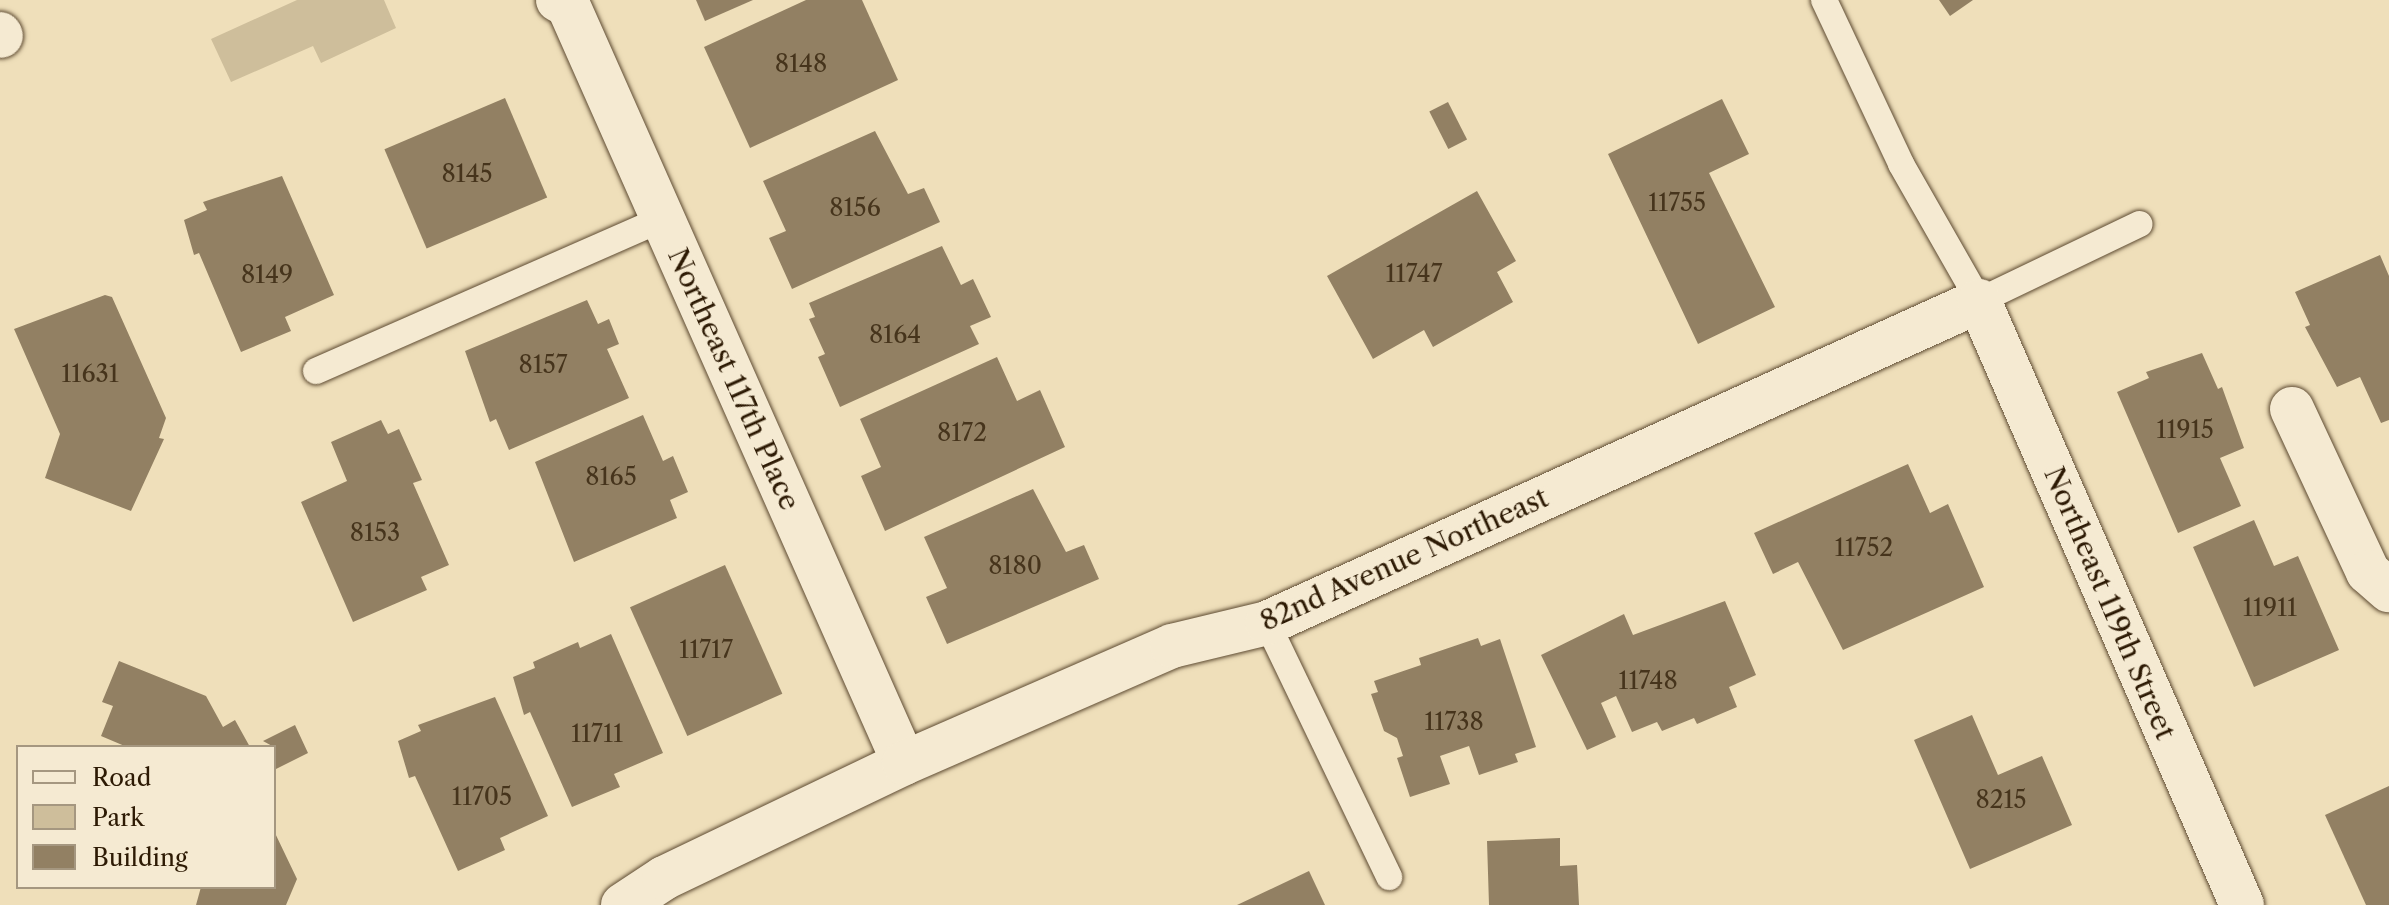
<!DOCTYPE html>
<style>
body{margin:0}
#map{position:relative;width:2389px;height:905px;overflow:hidden;background:#efdfba;font-family:"Libre Caslon Text",serif}
div>[style]{position:absolute}
.green>*{inset:0;background:#cebe9b}
.building>*{inset:0;background:#928063;transform-origin:0 0}
.roads{filter:drop-shadow(0 0 2px #5e4b32) drop-shadow(0 0 2px #5e4b32)}
.lane>*{height:26px;margin:-13px;padding:0 13px;transform-origin:13px;border-radius:13px;background:#f5ead2}
.street>*{height:44px;margin:-22px;padding:0 22px;transform-origin:22px;border-radius:22px;background:#f5ead2}
span{translate:-50% -50%;white-space:nowrap;text-align:center;line-height:1.15;-webkit-text-stroke:7px #f5ead2;paint-order:stroke}
.number-label{font-size:24px;color:#46341c}
.number-label span{-webkit-text-stroke-width:0}
.street-label{font-size:28px;color:#2d1a04}
.legend{position:absolute;left:16px;top:745px;width:260px;height:144px;box-sizing:border-box;background:#f5ead2;border:2px solid #a59780;margin:0;padding:10px 14px;list-style:none;font-size:24px;color:#2d1a04}
.legend li{display:flex;align-items:center;gap:16px;height:40px}
.legend b{width:40px;border:2px solid #a59780}
</style>
<div id="map">
<div class="green">
<i style="clip-path:polygon(297px 0,384px 0,396px 28px,321px 63px,313px 46px,231px 82px,211px 39px)"></i>
</div>
<div class="building">
<i style="clip-path:polygon(696px 0,753px 0,705px 21px)"></i>
<i style="clip-path:polygon(806px 0,862px 0,898px 80px,750px 148px,704px 47px)"></i>
<i style="clip-path:polygon(1939px 0,1973px 0,1950px 16px)"></i>
<i style="left:505px;top:98px;width:108px;height:131px;rotate:67deg"></i>
<i style="clip-path:polygon(1722px 99px,1749px 154px,1709px 173px,1775px 307px,1698px 344px,1608px 154px)"></i>
<i style="left:1448px;top:102px;width:42px;height:21px;rotate:63deg"></i>
<i style="clip-path:polygon(875px 131px,908px 194px,924px 188px,940px 222px,792px 289px,769px 238px,786px 231px,763px 181px)"></i>
<i style="clip-path:polygon(282px 176px,334px 295px,285px 317px,291px 331px,241px 352px,199px 253px,194px 255px,184px 220px,207px 210px,203px 202px)"></i>
<i style="clip-path:polygon(1477px 191px,1516px 261px,1497px 272px,1513px 302px,1433px 347px,1424px 330px,1373px 359px,1327px 276px)"></i>
<i style="clip-path:polygon(942px 246px,961px 285px,973px 279px,991px 317px,970px 326px,979px 344px,840px 407px,818px 357px,825px 354px,809px 319px,815px 317px,809px 303px)"></i>
<i style="clip-path:polygon(2380px 255px,2389px 276px,2389px 420px,2381px 423px,2360px 377px,2337px 387px,2305px 327px,2310px 325px,2295px 292px)"></i>
<i style="clip-path:polygon(105px 295px,112px 297px,166px 418px,159px 438px,164px 439px,131px 511px,45px 478px,60px 434px,14px 329px)"></i>
<i style="clip-path:polygon(587px 300px,598px 324px,609px 319px,619px 344px,607px 349px,629px 398px,509px 450px,496px 419px,490px 422px,465px 351px)"></i>
<i style="clip-path:polygon(2202px 353px,2218px 389px,2222px 387px,2244px 448px,2220px 458px,2241px 506px,2178px 533px,2117px 392px,2149px 378px,2146px 372px)"></i>
<i style="clip-path:polygon(997px 357px,1017px 401px,1040px 390px,1065px 447px,885px 531px,861px 476px,881px 467px,860px 419px)"></i>
<i style="clip-path:polygon(643px 415px,663px 461px,673px 456px,688px 492px,670px 500px,677px 518px,574px 562px,535px 462px)"></i>
<i style="clip-path:polygon(381px 420px,388px 434px,399px 429px,422px 480px,413px 483px,449px 565px,421px 577px,427px 590px,353px 622px,301px 502px,347px 481px,331px 442px)"></i>
<i style="clip-path:polygon(1908px 464px,1930px 513px,1948px 504px,1984px 587px,1843px 650px,1798px 562px,1773px 574px,1754px 533px)"></i>
<i style="clip-path:polygon(1033px 489px,1066px 552px,1084px 545px,1099px 579px,947px 644px,926px 597px,947px 588px,924px 537px)"></i>
<i style="clip-path:polygon(2254px 520px,2274px 566px,2298px 556px,2339px 650px,2254px 687px,2193px 547px)"></i>
<i style="left:725px;top:565px;width:141px;height:104px;rotate:66deg"></i>
<i style="clip-path:polygon(1725px 601px,1756px 675px,1729px 687px,1737px 707px,1697px 724px,1694px 718px,1662px 731px,1657px 722px,1632px 732px,1616px 696px,1601px 703px,1616px 737px,1587px 750px,1541px 655px,1624px 614px,1633px 635px)"></i>
<i style="clip-path:polygon(611px 634px,663px 753px,614px 774px,620px 787px,572px 807px,530px 712px,524px 715px,513px 677px,535px 668px,533px 662px,578px 642px,580px 648px)"></i>
<i style="clip-path:polygon(1478px 638px,1481px 646px,1500px 639px,1536px 747px,1515px 754px,1518px 762px,1479px 775px,1469px 746px,1440px 756px,1450px 784px,1410px 797px,1397px 758px,1403px 756px,1397px 738px,1384px 731px,1371px 694px,1378px 692px,1374px 681px,1421px 665px,1419px 658px)"></i>
<i style="clip-path:polygon(119px 661px,206px 696px,223px 727px,235px 720px,250px 747px,127px 747px,101px 736px,113px 706px,102px 702px)"></i>
<i style="clip-path:polygon(495px 697px,548px 816px,500px 838px,505px 850px,458px 871px,415px 776px,409px 778px,398px 741px,421px 731px,418px 725px)"></i>
<i style="clip-path:polygon(1972px 715px,1998px 775px,2042px 756px,2072px 825px,1970px 869px,1914px 740px)"></i>
<i style="clip-path:polygon(295px 725px,308px 753px,276px 769px,274px 747px,263px 741px)"></i>
<i style="clip-path:polygon(2389px 786px,2389px 905px,2366px 905px,2325px 815px)"></i>
<i style="clip-path:polygon(274px 831px,297px 879px,286px 905px,196px 905px,201px 887px,274px 887px)"></i>
<i style="clip-path:polygon(1560px 838px,1560px 866px,1577px 865px,1579px 905px,1489px 905px,1487px 841px)"></i>
<i style="clip-path:polygon(1309px 871px,1325px 905px,1237px 905px)"></i>
</div>
<div class="roads">
<div class="lane">
<i style="left:1824px;top:0;width:181px;rotate:64.8deg"></i>
<i style="left:1901px;top:164px;width:158px;rotate:60.3deg"></i>
<i style="left:1979px;top:301px;width:178px;rotate:-25.6deg"></i>
<i style="left:316px;top:371px;width:379px;rotate:-23.7deg"></i>
<i style="left:1267px;top:623px;width:282px;rotate:64.3deg"></i>
</div>
<div class="street">
<i style="left:558px;top:0;width:11px;rotate:27deg"></i>
<i style="left:568px;top:5px;width:829px;rotate:66.09deg"></i>
<i style="left:0;top:34px;width:2px;rotate:63deg"></i>
<i style="left:2292px;top:409px;width:180px;rotate:65deg"></i>
<i style="left:2368px;top:572px;width:28px;rotate:41deg"></i>
<i style="left:623px;top:905px;width:49px;rotate:-33.4deg"></i>
<i style="left:664px;top:878px;width:266px;rotate:-25.6deg"></i>
<i style="left:904px;top:763px;width:292px;rotate:-23.6deg"></i>
<i style="left:1172px;top:646px;width:98px;rotate:-13.6deg"></i>
<i style="left:1267px;top:623px;width:781px;rotate:-24.33deg"></i>
<i style="left:1979px;top:301px;width:659px;rotate:66.47deg"></i>
</div>
</div>
<div class="number-label">
<span style="left:801px;top:64px">8148</span>
<span style="left:467px;top:174px">8145</span>
<span style="left:1677px;top:203px">11755</span>
<span style="left:855px;top:208px">8156</span>
<span style="left:1414px;top:274px">11747</span>
<span style="left:267px;top:275px">8149</span>
<span style="left:895px;top:335px">8164</span>
<span style="left:543px;top:365px">8157</span>
<span style="left:90px;top:374px">11631</span>
<span style="left:2185px;top:430px">11915</span>
<span style="left:962px;top:433px">8172</span>
<span style="left:611px;top:477px">8165</span>
<span style="left:375px;top:533px">8153</span>
<span style="left:1864px;top:548px">11752</span>
<span style="left:1015px;top:566px">8180</span>
<span style="left:2270px;top:608px">11911</span>
<span style="left:706px;top:650px">11717</span>
<span style="left:1648px;top:681px">11748</span>
<span style="left:1454px;top:722px">11738</span>
<span style="left:597px;top:734px">11711</span>
<span style="left:482px;top:797px">11705</span>
<span style="left:2001px;top:800px">8215</span>
</div>
<div class="street-label">
<span style="left:734px;top:379px;rotate:66deg">Northeast 117th Place</span>
<span style="left:1404px;top:559px;rotate:-24deg">82nd Avenue Northeast</span>
<span style="left:2110px;top:603px;rotate:67deg">Northeast 119th Street</span>
</div>
<ul class="legend">
<li><b style="height:10px;background:#f5ead2"></b>Road</li>
<li><b style="height:22px;background:#cebe9b"></b>Park</li>
<li><b style="height:22px;background:#928063"></b>Building</li>
</ul>
</div>
